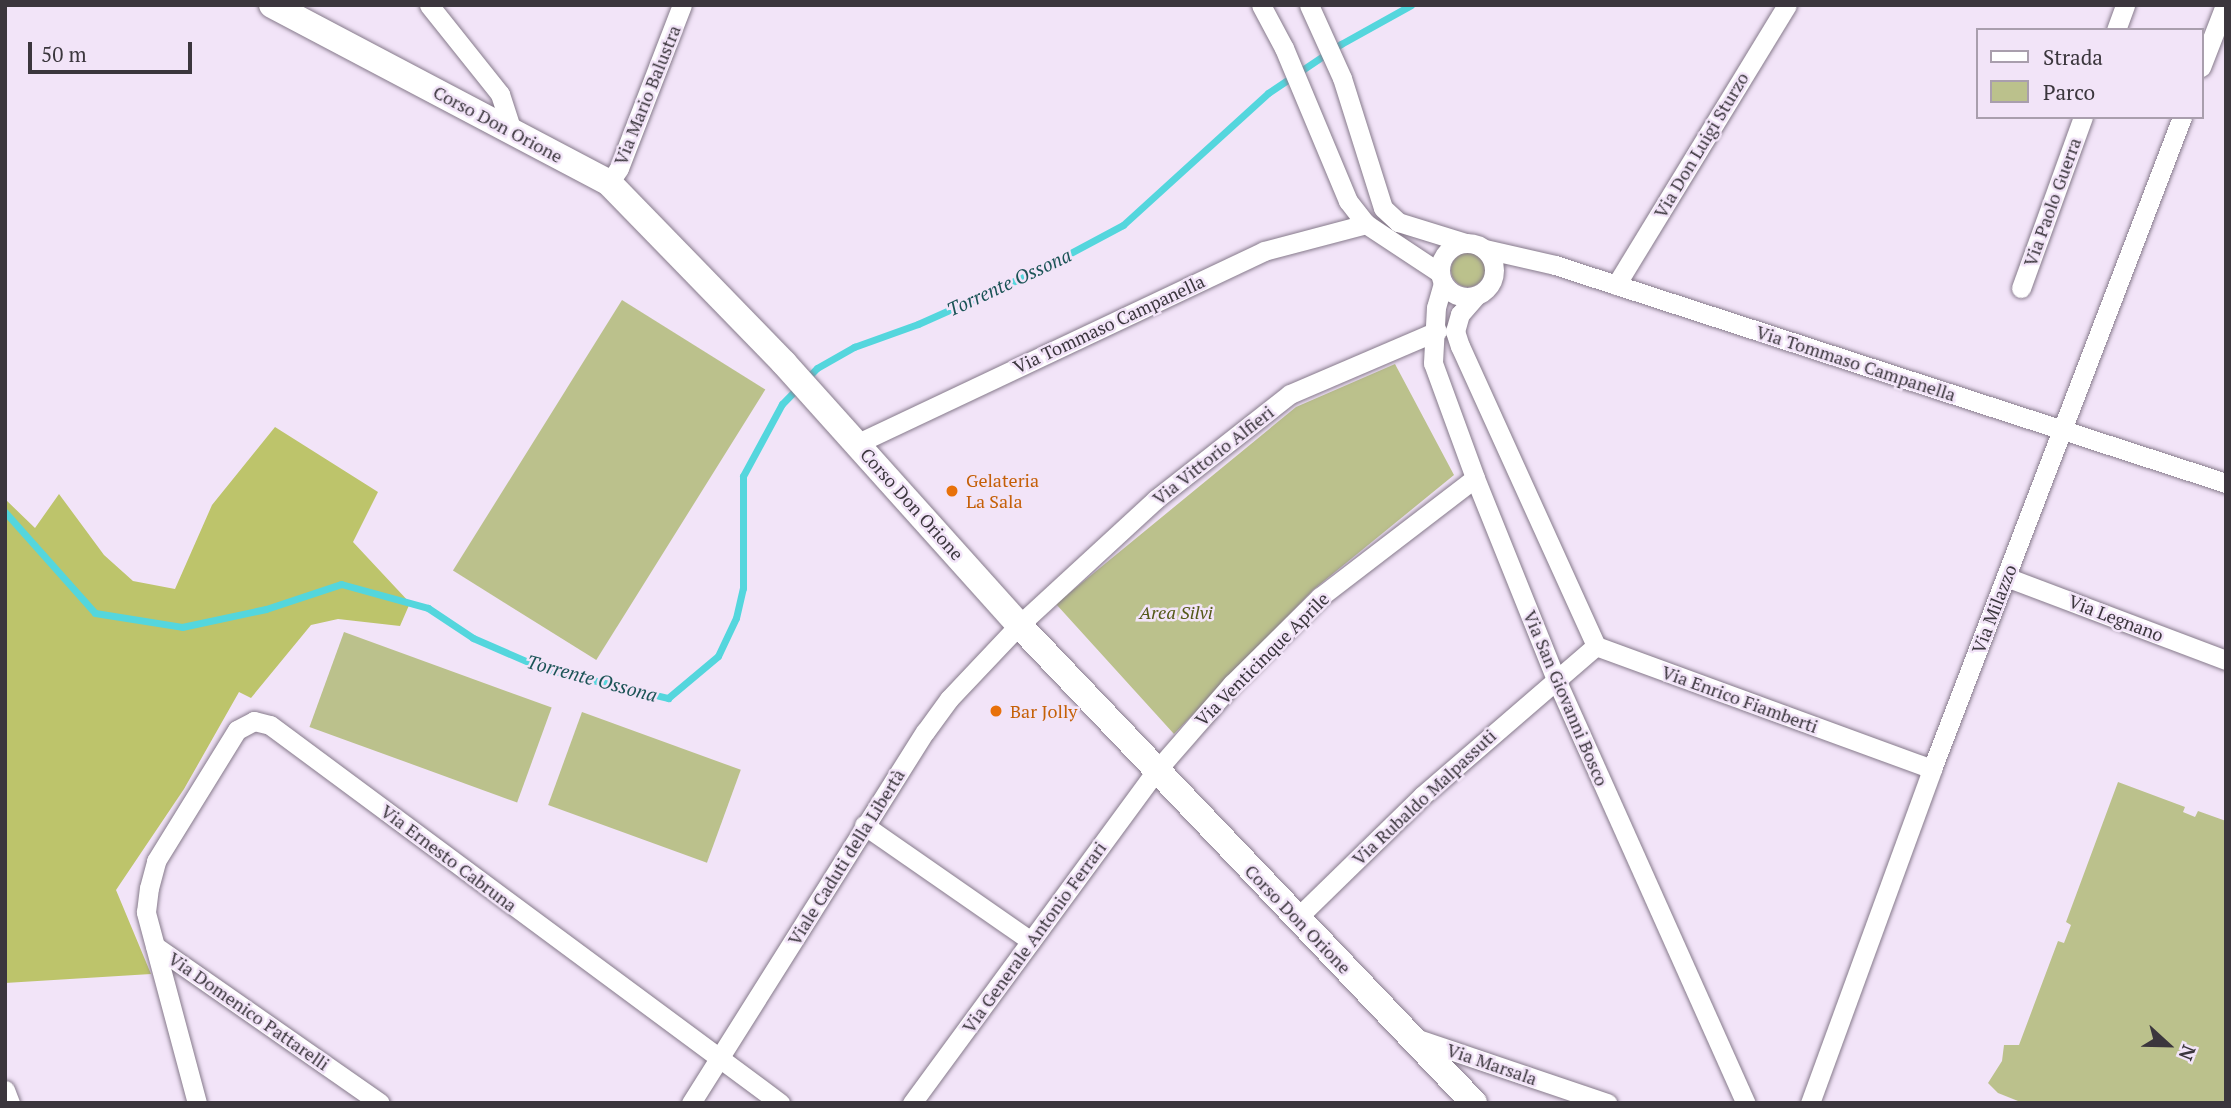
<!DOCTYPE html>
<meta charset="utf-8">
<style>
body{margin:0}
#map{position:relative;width:2231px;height:1108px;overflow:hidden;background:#f2e4f8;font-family:"PT Serif",serif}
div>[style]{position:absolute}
.green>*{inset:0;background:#bbc18c;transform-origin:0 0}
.round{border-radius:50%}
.forest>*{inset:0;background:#bdc46b}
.stream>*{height:7px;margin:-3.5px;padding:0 3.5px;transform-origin:3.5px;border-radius:3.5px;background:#54d6dd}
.roads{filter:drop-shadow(0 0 2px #867a8b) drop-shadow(0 0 2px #867a8b)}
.street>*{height:19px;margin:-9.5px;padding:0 9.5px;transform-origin:9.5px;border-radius:9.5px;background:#fff}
.street>.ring{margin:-9.5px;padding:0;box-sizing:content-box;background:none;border:19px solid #fff;border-radius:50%}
.secondary>*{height:26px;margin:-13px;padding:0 13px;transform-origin:13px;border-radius:13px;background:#fff}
.dots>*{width:19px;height:19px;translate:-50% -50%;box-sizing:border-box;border:4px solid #f2e4f8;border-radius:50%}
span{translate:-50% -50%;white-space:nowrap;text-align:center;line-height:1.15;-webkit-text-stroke:5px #f2e4f8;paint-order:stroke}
.street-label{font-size:18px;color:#3b363d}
.food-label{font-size:18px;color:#c56008}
.left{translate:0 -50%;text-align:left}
.park-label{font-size:18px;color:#545817;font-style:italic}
.water-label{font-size:19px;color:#1b5356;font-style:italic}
.frame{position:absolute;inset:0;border:7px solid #3b363d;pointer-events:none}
.legend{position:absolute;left:1976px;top:28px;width:228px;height:91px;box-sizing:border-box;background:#f2e4f8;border:2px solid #a99ead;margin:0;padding:9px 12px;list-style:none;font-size:21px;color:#3b363d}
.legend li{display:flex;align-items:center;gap:14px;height:35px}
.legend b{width:35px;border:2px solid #a99ead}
.north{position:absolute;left:2133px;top:1010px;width:70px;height:70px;-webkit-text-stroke:5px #f2e4f8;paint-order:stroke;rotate:112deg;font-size:19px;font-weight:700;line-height:28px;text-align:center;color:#3b363d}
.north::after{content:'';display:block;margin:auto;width:24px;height:32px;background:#3b363d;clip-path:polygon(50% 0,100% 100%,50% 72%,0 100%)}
.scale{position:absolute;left:28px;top:42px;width:164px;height:32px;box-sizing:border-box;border:4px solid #3b363d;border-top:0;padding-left:9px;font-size:21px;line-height:24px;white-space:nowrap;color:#3b363d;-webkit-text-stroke:5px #f2e4f8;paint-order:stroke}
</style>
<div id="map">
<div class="green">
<i class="round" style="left:1451px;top:253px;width:34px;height:34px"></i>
<i style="left:622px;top:300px;width:169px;height:319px;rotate:32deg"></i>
<i style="clip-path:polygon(1395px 364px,1454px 475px,1313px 590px,1174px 734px,1056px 604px,1296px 407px)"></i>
<i style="left:344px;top:632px;width:221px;height:101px;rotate:20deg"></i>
<i style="left:582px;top:712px;width:169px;height:99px;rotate:20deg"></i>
<i style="clip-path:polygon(2118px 782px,2185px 807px,2183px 812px,2195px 817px,2198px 811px,2226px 821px,2226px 1103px,2023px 1103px,1998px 1093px,1988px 1083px,2002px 1061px,2004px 1045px,2019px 1045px,2058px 941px,2064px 943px,2071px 925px,2066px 922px)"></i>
</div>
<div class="forest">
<i style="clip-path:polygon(275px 427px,378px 492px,353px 542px,410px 603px,400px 626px,338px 619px,311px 625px,251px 698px,239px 692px,184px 789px,116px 890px,151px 974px,5px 983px,5px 499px,35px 528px,59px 494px,104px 555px,133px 581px,175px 589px,212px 505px)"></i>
</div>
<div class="stream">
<i style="left:5px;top:512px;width:135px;rotate:48.3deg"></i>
<i style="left:95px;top:613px;width:88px;rotate:9.1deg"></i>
<i style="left:182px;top:627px;width:86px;rotate:-12.1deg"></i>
<i style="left:266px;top:609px;width:79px;rotate:-18.4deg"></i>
<i style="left:341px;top:584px;width:90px;rotate:15.4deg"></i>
<i style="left:428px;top:608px;width:54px;rotate:33.7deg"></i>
<i style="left:473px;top:638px;width:75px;rotate:23.5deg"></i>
<i style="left:542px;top:668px;width:130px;rotate:13.4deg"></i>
<i style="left:668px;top:698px;width:65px;rotate:-40deg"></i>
<i style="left:718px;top:656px;width:42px;rotate:-64.7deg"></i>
<i style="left:736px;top:618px;width:31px;rotate:-77deg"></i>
<i style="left:743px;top:588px;width:112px;rotate:-90deg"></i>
<i style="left:743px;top:476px;width:82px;rotate:-61.6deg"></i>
<i style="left:782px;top:404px;width:50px;rotate:-45.8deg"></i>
<i style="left:817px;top:368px;width:43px;rotate:-29.6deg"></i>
<i style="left:854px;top:347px;width:68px;rotate:-19.8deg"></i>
<i style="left:918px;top:324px;width:128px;rotate:-24deg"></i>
<i style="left:1035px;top:272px;width:100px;rotate:-28.1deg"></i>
<i style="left:1123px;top:225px;width:196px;rotate:-42.3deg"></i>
<i style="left:1268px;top:93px;width:88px;rotate:-33.9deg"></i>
<i style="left:1341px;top:44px;width:80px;rotate:-29.1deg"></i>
</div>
<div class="roads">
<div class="street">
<i style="left:429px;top:5px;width:114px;rotate:51.4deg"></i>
<i style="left:500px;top:94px;width:38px;rotate:72deg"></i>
<i style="left:1261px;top:5px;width:49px;rotate:61.9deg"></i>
<i style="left:1284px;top:48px;width:166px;rotate:67.3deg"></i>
<i style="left:1348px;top:201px;width:29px;rotate:52deg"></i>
<i style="left:1366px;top:224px;width:89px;rotate:33.5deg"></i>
<i style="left:1309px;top:5px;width:80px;rotate:65.7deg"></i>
<i style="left:1342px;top:78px;width:136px;rotate:72.5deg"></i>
<i style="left:1383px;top:208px;width:21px;rotate:43deg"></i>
<i style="left:1398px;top:222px;width:71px;rotate:17.2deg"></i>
<i style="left:2116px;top:30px;width:27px;rotate:-70deg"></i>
<i style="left:2201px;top:67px;width:66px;rotate:-68.8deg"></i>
<i style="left:609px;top:183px;width:18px;rotate:-56deg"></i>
<i style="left:619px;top:168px;width:175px;rotate:-68.9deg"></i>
<i class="ring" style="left:1440px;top:243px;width:35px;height:35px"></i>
<i style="left:1485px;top:249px;width:72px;rotate:12.9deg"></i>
<i style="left:1555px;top:265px;width:706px;rotate:18deg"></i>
<i style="left:1443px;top:283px;width:25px;rotate:106deg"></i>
<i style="left:1436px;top:307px;width:56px;rotate:93.1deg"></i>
<i style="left:1433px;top:363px;width:122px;rotate:69.9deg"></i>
<i style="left:1475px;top:478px;width:214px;rotate:68.1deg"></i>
<i style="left:1555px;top:677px;width:467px;rotate:65.9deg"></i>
<i style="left:1616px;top:285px;width:328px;rotate:-58.6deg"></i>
<i style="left:2021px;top:288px;width:182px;rotate:-70.1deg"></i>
<i style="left:1475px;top:297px;width:23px;rotate:131deg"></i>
<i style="left:1460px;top:314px;width:18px;rotate:106deg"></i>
<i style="left:1455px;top:331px;width:16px;rotate:72deg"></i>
<i style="left:1460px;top:346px;width:329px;rotate:65.6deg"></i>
<i style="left:858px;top:443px;width:449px;rotate:-25.3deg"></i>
<i style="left:1264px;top:251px;width:106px;rotate:-14.8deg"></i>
<i style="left:2006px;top:577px;width:235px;rotate:20.7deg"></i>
<i style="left:864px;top:825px;width:203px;rotate:34.8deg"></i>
<i style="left:1296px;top:919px;width:176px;rotate:-44.3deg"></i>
<i style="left:1422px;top:796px;width:230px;rotate:-40.8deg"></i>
<i style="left:1596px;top:646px;width:358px;rotate:20.1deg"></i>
<i style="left:155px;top:946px;width:274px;rotate:34.9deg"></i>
<i style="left:1418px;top:1039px;width:200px;rotate:18.7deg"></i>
<i style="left:5px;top:1090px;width:14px;rotate:69deg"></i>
<i style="left:197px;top:1103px;width:198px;rotate:-105deg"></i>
<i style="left:146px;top:912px;width:24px;rotate:-83deg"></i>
<i style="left:149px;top:888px;width:28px;rotate:-75deg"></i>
<i style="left:156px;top:861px;width:154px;rotate:-58.3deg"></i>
<i style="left:237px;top:730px;width:19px;rotate:-28deg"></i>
<i style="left:254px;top:721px;width:16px;rotate:14deg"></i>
<i style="left:270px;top:725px;width:635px;rotate:36.54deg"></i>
<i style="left:691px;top:1103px;width:439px;rotate:-57.8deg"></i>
<i style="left:925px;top:732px;width:41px;rotate:-54deg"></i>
<i style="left:949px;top:699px;width:102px;rotate:-46.6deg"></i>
<i style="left:1019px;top:625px;width:186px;rotate:-42.6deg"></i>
<i style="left:1156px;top:499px;width:170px;rotate:-38.1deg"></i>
<i style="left:1290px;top:394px;width:160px;rotate:-23.2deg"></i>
<i style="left:912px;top:1103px;width:412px;rotate:-53.7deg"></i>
<i style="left:1156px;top:771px;width:116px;rotate:-48.9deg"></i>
<i style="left:1232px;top:684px;width:124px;rotate:-44.7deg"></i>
<i style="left:1320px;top:597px;width:195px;rotate:-37.5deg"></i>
<i style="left:1810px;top:1103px;width:356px;rotate:-69.9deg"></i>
<i style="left:1932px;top:769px;width:698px;rotate:-69.02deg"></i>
</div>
<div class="secondary">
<i style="left:272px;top:5px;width:381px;rotate:27.8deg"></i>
<i style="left:609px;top:183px;width:251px;rotate:45.8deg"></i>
<i style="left:784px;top:363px;width:352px;rotate:48.1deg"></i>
<i style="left:1019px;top:625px;width:660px;rotate:46.41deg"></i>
</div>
</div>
<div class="dots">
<i style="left:952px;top:491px;background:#e8710a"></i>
<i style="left:996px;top:711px;background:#e8710a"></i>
</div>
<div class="street-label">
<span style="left:647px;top:95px;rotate:-68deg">Via Mario Balustra</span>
<span style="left:498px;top:124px;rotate:28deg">Corso Don Orione</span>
<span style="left:1701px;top:145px;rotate:-59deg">Via Don Luigi Sturzo</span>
<span style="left:2052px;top:202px;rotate:-70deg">Via Paolo Guerra</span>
<span style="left:1109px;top:324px;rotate:-25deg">Via Tommaso Campanella</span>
<span style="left:1856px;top:363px;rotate:18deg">Via Tommaso Campanella</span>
<span style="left:1213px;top:455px;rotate:-38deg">Via Vittorio Alfieri</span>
<span style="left:912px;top:504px;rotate:48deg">Corso Don Orione</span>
<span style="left:1994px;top:609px;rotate:-69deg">Via Milazzo</span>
<span style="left:2116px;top:618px;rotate:21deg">Via Legnano</span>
<span style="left:1262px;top:659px;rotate:-45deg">Via Venticinque Aprile</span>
<span style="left:1566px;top:698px;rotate:67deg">Via San Giovanni Bosco</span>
<span style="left:1740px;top:699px;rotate:20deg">Via Enrico Fiamberti</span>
<span style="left:1424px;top:797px;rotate:-43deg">Via Rubaldo Malpassuti</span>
<span style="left:846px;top:857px;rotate:-58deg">Viale Caduti della Libertà</span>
<span style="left:449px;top:858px;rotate:37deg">Via Ernesto Cabruna</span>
<span style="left:1298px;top:919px;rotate:46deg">Corso Don Orione</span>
<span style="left:1034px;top:937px;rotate:-54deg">Via Generale Antonio Ferrari</span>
<span style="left:249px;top:1011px;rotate:35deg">Via Domenico Pattarelli</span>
<span style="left:1492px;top:1064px;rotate:19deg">Via Marsala</span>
</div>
<div class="food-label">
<span class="left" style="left:966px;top:491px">Gelateria<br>La Sala</span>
<span class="left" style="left:1010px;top:711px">Bar Jolly</span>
</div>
<div class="park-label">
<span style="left:1176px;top:612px">Area Silvi</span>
</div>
<div class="water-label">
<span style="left:1009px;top:282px;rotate:-25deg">Torrente Ossona</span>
<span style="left:592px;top:678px;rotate:15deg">Torrente Ossona</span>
</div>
<div class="frame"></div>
<ul class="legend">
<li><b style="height:9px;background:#fff"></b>Strada</li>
<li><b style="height:19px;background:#bbc18c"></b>Parco</li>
</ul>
<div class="north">N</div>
<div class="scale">50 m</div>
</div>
